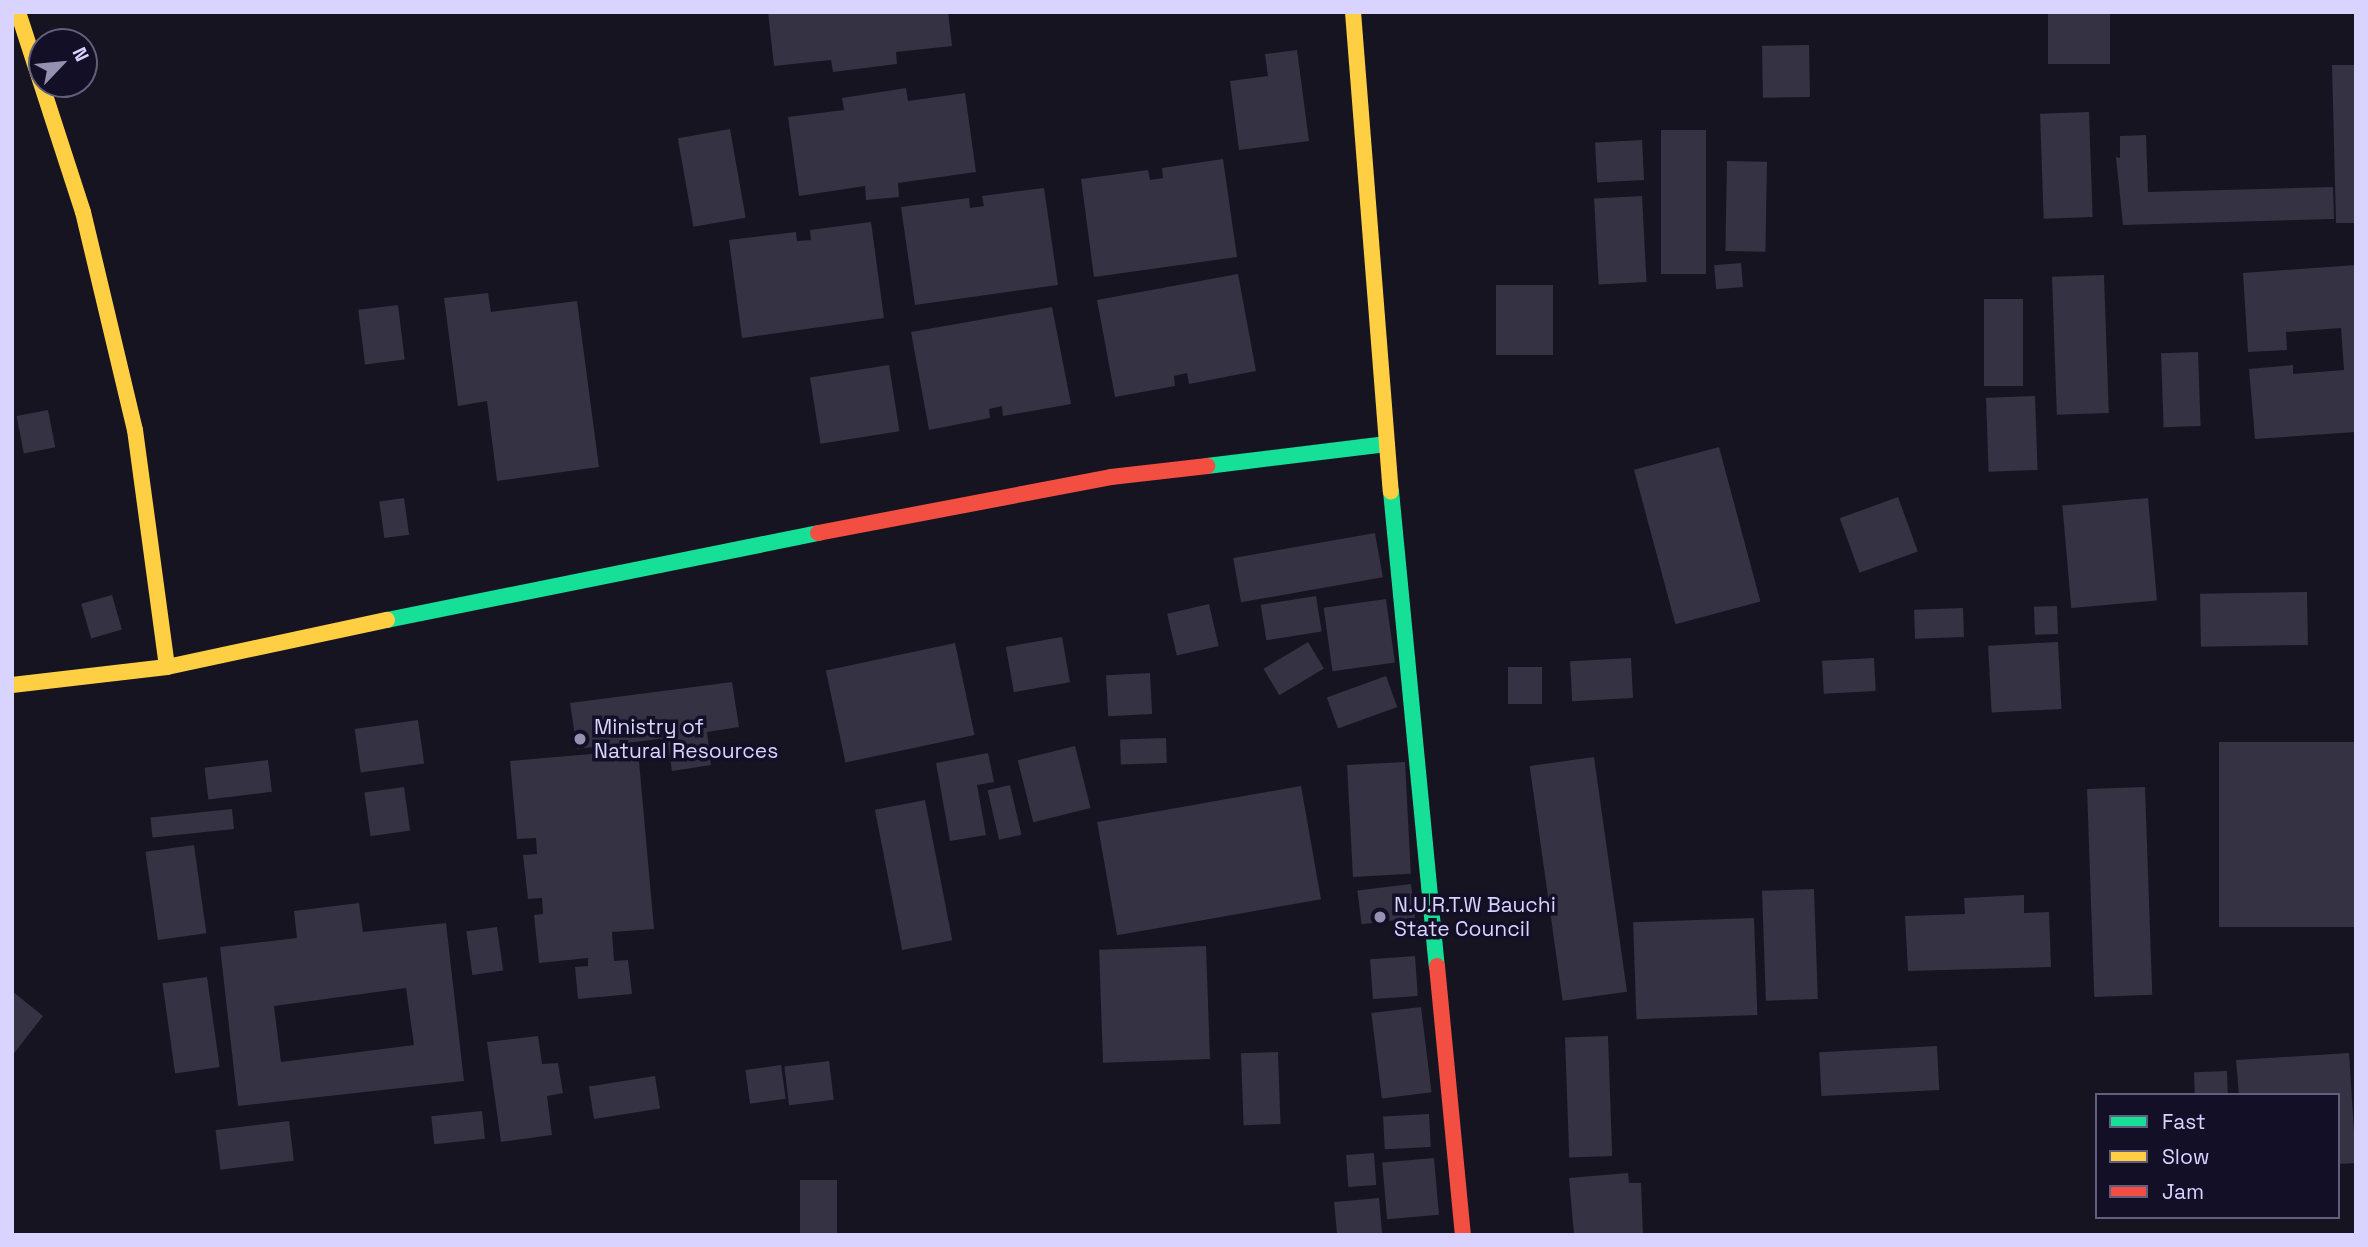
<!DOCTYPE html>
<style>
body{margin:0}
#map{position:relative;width:2368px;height:1247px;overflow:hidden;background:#161421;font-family:"Space Grotesk",sans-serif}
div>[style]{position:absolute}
.building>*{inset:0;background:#343243;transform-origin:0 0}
.fast>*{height:16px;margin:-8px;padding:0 8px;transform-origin:8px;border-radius:8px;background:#16e098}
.slow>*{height:16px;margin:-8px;padding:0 8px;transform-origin:8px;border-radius:8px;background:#ffcf43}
.jam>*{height:16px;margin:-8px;padding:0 8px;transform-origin:8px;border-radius:8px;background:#f24e42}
.dots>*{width:19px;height:19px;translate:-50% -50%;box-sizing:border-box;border:4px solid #130f26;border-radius:50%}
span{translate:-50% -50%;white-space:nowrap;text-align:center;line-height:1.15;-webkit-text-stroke:7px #130f26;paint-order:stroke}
.poi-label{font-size:21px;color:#d9d4ff}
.left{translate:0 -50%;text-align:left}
.frame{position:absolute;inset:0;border:14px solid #d9d4ff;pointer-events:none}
.legend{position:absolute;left:2095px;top:1093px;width:245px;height:126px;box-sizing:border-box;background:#130f26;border:2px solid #625e7d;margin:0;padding:9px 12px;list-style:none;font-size:21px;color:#d9d4ff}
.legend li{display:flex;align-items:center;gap:14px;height:35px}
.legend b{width:35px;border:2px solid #625e7d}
.north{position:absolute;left:28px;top:28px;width:70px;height:70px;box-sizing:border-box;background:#130f26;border:2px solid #625e7d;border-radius:50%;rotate:64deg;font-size:19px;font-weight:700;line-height:28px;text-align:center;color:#d9d4ff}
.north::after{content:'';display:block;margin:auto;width:24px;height:32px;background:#9591b1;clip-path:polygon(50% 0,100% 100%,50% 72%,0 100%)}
</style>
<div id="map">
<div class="building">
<i style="clip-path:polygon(768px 12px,948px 12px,952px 46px,896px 52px,897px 64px,833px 72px,831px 60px,774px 66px)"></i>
<i style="left:2048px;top:12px;width:62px;height:52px"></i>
<i style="left:1809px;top:45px;width:52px;height:47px;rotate:89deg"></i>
<i style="clip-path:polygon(1297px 50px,1309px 141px,1239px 150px,1230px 81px,1268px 76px,1265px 54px)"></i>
<i style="clip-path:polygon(2332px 65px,2356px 65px,2356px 223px,2336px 223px)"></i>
<i style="clip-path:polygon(906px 88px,908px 101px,965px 93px,976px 172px,898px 183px,899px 197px,866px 200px,865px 186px,799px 196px,788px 117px,844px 110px,842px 98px)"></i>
<i style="left:2089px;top:112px;width:105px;height:49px;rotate:88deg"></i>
<i style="left:730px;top:129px;width:90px;height:53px;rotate:80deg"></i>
<i style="left:1661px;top:130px;width:45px;height:144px"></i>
<i style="clip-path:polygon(2146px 135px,2148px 192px,2333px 187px,2334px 219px,2123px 225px,2116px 157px,2120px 158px,2120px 136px)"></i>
<i style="left:1642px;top:140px;width:40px;height:47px;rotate:87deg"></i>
<i style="clip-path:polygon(1223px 159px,1237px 257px,1094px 277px,1081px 179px,1148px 170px,1150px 180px,1163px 178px,1162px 168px)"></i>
<i style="left:1727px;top:161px;width:40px;height:90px;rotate:1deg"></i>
<i style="clip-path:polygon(1044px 188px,1058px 285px,915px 305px,901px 207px,969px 198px,970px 208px,984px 206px,982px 196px)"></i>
<i style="left:1642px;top:196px;width:86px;height:48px;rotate:87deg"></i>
<i style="clip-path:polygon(871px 222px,884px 318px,742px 338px,729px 240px,796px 232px,797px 241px,811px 240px,810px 230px)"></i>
<i style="left:1741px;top:263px;width:24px;height:27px;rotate:85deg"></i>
<i style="clip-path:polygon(2356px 265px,2356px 432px,2255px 439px,2249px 369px,2293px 365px,2293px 374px,2344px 370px,2341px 328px,2286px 332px,2287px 350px,2248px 352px,2243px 273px)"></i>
<i style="clip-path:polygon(1238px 274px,1256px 371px,1189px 384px,1187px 373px,1174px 376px,1175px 386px,1115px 397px,1097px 300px)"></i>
<i style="left:2104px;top:275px;width:138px;height:52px;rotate:88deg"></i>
<i style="left:1496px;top:285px;width:57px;height:70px"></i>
<i style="clip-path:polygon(488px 293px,491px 312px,577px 301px,599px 467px,497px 481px,487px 401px,458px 406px,444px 298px)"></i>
<i style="left:1984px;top:299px;width:39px;height:87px"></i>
<i style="left:398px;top:305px;width:55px;height:40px;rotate:83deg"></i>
<i style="clip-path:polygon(1052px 307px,1071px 404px,1003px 416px,1002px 406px,989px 409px,990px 418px,929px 430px,911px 332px)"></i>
<i style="left:2198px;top:352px;width:74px;height:37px;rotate:88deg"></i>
<i style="left:889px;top:365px;width:67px;height:80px;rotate:81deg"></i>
<i style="left:2035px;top:396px;width:74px;height:49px;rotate:88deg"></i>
<i style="left:48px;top:410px;width:38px;height:32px;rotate:79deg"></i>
<i style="left:1719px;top:447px;width:160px;height:88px;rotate:75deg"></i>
<i style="left:1898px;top:497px;width:58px;height:62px;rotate:70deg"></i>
<i style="left:404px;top:498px;width:37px;height:25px;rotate:82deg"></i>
<i style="left:2148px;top:498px;width:103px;height:86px;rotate:85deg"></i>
<i style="left:1375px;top:533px;width:45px;height:144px;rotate:80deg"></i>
<i style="left:2307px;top:592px;width:53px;height:107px;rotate:89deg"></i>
<i style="left:112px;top:595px;width:36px;height:32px;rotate:74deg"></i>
<i style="left:1316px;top:596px;width:36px;height:56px;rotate:81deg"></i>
<i style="left:1386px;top:599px;width:64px;height:63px;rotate:82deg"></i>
<i style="left:1209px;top:604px;width:43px;height:43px;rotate:77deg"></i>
<i style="left:2057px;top:606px;width:28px;height:23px;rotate:88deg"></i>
<i style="left:1963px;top:608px;width:29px;height:49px;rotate:88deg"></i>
<i style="left:1062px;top:637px;width:46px;height:57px;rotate:80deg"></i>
<i style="left:1308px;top:642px;width:31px;height:52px;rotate:59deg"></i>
<i style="left:2058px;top:642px;width:67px;height:70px;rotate:87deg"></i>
<i style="left:955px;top:643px;width:94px;height:132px;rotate:78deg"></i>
<i style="left:1631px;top:658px;width:40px;height:61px;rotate:87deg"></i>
<i style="left:1874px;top:658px;width:33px;height:52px;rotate:87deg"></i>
<i style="left:1508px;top:667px;width:34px;height:37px"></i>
<i style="left:1150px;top:673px;width:41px;height:44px;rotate:87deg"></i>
<i style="left:1386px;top:676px;width:33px;height:63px;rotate:70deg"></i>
<i style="clip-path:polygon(732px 682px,739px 727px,707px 732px,711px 765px,672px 771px,667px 738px,577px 749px,570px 703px)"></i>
<i style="left:418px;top:720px;width:44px;height:64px;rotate:82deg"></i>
<i style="left:1166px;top:738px;width:25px;height:46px;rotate:88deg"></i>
<i style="left:2356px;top:742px;width:185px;height:137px;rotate:90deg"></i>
<i style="left:1075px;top:746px;width:64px;height:59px;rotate:76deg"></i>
<i style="clip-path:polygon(638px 750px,654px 929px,612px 932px,614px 961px,628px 960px,632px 994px,578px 999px,575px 967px,588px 966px,588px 958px,539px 963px,534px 915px,543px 914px,542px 898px,528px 899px,523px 855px,537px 854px,536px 838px,517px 839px,510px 761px)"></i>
<i style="clip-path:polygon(988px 753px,994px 782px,977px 785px,986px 835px,950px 841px,936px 763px)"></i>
<i style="left:1594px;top:757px;width:237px;height:65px;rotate:82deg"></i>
<i style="left:268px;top:760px;width:32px;height:64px;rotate:83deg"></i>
<i style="left:1405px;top:762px;width:112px;height:58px;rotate:87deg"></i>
<i style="left:1010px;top:785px;width:51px;height:23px;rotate:77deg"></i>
<i style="left:1301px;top:786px;width:115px;height:207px;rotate:80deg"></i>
<i style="left:404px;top:787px;width:44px;height:40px;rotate:82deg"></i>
<i style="left:2145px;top:787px;width:208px;height:58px;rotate:88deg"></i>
<i style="left:925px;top:800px;width:143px;height:51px;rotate:79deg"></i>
<i style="left:232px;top:809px;width:20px;height:82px;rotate:84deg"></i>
<i style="left:194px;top:845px;width:89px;height:49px;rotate:82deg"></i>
<i style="left:1411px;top:884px;width:34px;height:54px;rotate:83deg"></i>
<i style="left:1814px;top:889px;width:110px;height:52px;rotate:88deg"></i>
<i style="clip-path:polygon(2024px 895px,2024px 913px,2049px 912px,2051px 967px,1908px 971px,1905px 916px,1965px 914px,1964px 898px)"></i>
<i style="clip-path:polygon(evenodd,359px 903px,363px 932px,446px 923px,464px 1081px,238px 1106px,220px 947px,297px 938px,294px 911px,359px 903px,406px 988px,414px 1045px,281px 1062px,274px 1006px,406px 988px)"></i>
<i style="left:1754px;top:918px;width:97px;height:121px;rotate:88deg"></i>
<i style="left:497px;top:927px;width:44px;height:31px;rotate:82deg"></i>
<i style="left:1206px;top:946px;width:113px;height:107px;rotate:88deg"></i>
<i style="left:1415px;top:956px;width:40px;height:45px;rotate:86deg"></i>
<i style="left:207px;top:977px;width:91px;height:45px;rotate:82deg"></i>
<i style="clip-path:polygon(12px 991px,43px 1016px,12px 1056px)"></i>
<i style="left:1421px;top:1007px;width:86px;height:50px;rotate:83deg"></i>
<i style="clip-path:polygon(538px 1036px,542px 1064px,558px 1063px,563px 1093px,547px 1096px,552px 1135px,501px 1142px,487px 1042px)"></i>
<i style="left:1608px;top:1036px;width:120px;height:43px;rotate:88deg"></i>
<i style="left:1937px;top:1046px;width:44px;height:118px;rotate:87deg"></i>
<i style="left:1278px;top:1052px;width:72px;height:37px;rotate:88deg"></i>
<i style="clip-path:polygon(2349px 1053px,2356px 1163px,2338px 1164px,2338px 1095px,2239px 1095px,2236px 1060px)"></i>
<i style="left:829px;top:1061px;width:39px;height:45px;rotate:83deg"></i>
<i style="left:781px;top:1065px;width:34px;height:36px;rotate:82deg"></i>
<i style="left:2227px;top:1071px;width:24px;height:33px;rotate:88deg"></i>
<i style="left:655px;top:1076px;width:33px;height:67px;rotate:81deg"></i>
<i style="left:482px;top:1111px;width:28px;height:51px;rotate:84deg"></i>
<i style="left:1429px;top:1114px;width:33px;height:46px;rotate:87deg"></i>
<i style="left:289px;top:1121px;width:40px;height:74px;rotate:83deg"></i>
<i style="left:1374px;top:1153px;width:32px;height:28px;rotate:86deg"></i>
<i style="left:1434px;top:1158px;width:57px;height:52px;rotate:85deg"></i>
<i style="clip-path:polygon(1628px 1173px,1629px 1183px,1641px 1183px,1643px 1235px,1574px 1235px,1569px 1178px)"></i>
<i style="left:800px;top:1180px;width:37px;height:55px"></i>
<i style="left:1379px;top:1198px;width:37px;height:45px;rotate:85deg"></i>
</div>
<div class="fast">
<i style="left:1207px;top:466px;width:181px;rotate:-7deg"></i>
<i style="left:1391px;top:491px;width:477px;rotate:84.5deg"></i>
<i style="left:387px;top:620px;width:440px;rotate:-11.4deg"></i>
</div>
<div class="slow">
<i style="left:18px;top:12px;width:210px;rotate:72deg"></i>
<i style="left:83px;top:212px;width:224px;rotate:76.6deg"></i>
<i style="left:135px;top:430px;width:239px;rotate:82.3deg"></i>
<i style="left:1353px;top:12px;width:481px;rotate:85.5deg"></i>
<i style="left:12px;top:685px;width:156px;rotate:-6.6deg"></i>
<i style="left:167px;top:667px;width:225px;rotate:-12.1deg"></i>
</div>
<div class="jam">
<i style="left:818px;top:533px;width:298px;rotate:-10.8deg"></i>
<i style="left:1111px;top:477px;width:97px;rotate:-6.5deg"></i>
<i style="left:1437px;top:966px;width:270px;rotate:84.5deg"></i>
</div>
<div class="dots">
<i style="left:580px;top:739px;background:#9591b1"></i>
<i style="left:1380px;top:917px;background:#9591b1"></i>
</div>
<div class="poi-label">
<span class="left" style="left:594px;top:739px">Ministry of<br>Natural Resources</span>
<span class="left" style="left:1394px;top:917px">N.U.R.T.W Bauchi<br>State Council</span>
</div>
<div class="frame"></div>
<ul class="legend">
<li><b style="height:9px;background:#16e098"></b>Fast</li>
<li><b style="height:9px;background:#ffcf43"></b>Slow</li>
<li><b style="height:9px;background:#f24e42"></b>Jam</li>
</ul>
<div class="north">N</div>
</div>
